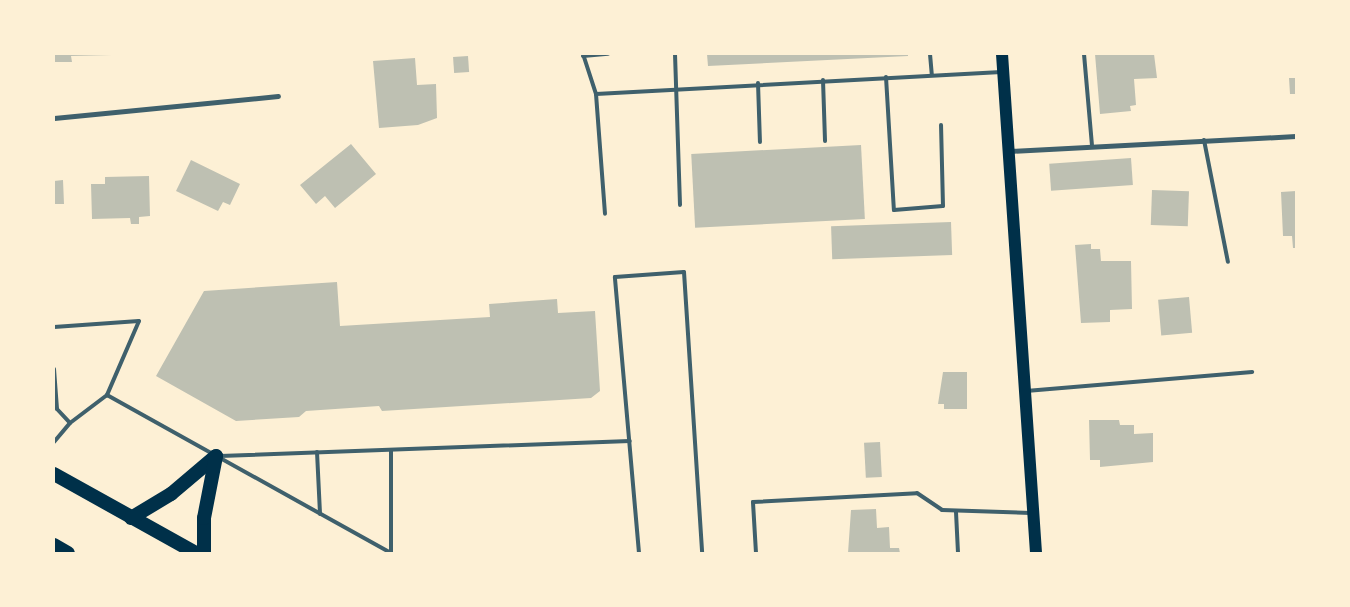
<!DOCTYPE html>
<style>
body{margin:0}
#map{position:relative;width:1350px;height:607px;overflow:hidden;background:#fdf0d5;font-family:"DejaVu Sans",sans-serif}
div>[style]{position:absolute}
.building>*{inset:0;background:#bec0b2;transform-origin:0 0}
.service>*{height:4px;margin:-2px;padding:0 2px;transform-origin:2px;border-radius:2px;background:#3f606c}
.minor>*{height:5px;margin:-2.5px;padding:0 2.5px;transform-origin:2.5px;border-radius:2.5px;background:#3f606c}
.primary>*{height:12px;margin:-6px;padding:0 6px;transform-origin:6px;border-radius:6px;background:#003049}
.trunk>*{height:14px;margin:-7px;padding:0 7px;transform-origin:7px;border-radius:7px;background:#003049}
span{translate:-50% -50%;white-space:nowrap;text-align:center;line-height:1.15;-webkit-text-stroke:4px #fdf0d5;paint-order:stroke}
.frame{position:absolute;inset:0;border:55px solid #fdf0d5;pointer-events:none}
</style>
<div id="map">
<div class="building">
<i style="clip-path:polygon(54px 54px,112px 54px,112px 55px,71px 56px,72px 62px,54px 62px)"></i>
<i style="clip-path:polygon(707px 54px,908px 54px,908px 56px,708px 66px)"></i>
<i style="clip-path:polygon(1095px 54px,1154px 54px,1157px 78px,1134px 79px,1136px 105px,1130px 106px,1131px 111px,1100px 114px)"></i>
<i style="left:468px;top:56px;width:16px;height:15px;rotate:86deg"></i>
<i style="clip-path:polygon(415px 58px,417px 85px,436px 84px,437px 118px,418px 125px,379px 128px,373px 61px)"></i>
<i style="clip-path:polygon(1289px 78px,1296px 78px,1296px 94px,1290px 94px)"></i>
<i style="clip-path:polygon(351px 144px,376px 174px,335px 208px,325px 196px,316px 204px,300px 185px)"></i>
<i style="left:861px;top:145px;width:74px;height:170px;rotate:87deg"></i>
<i style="left:1131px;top:158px;width:27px;height:82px;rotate:86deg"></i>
<i style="clip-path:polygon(191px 160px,240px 184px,230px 205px,223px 202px,218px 211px,176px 191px)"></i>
<i style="clip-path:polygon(149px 176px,150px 216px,139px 217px,139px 224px,131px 224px,130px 218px,92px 219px,91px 184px,105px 184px,105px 177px)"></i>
<i style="clip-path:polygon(63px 180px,64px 204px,55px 204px,54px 222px,54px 181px)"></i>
<i style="left:1152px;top:190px;width:37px;height:35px;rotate:2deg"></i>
<i style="clip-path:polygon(1296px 191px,1296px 248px,1293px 248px,1292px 236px,1283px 236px,1281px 192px)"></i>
<i style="left:951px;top:222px;width:33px;height:120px;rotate:88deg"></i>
<i style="clip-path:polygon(1091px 244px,1091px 249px,1100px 249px,1101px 261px,1131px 261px,1132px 309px,1110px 310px,1110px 322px,1081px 323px,1075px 245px)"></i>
<i style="clip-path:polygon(337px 282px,340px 326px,490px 317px,489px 304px,557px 299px,558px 313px,595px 311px,600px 391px,591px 398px,382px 411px,379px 406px,306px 411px,299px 417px,236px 421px,156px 376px,204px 291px)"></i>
<i style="left:1189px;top:297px;width:36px;height:31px;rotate:85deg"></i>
<i style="clip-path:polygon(943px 372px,967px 372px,967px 409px,944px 409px,944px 404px,938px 404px)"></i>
<i style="clip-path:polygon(1089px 420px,1119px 420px,1120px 425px,1134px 425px,1134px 434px,1153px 433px,1153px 462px,1100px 467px,1100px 460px,1090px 460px)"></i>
<i style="left:880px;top:442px;width:35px;height:16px;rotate:87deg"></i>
<i style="clip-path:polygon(876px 509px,877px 528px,889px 527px,890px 548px,899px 548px,900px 553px,848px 553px,851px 510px)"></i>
</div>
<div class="service">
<i style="left:583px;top:54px;width:42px;rotate:72deg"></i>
<i style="left:596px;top:94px;width:120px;rotate:85.7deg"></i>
<i style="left:675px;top:54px;width:151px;rotate:88.1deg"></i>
<i style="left:930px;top:54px;width:21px;rotate:85deg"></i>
<i style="left:1084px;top:54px;width:91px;rotate:85deg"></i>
<i style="left:583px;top:56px;width:25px;rotate:-5deg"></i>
<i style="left:886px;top:77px;width:133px;rotate:86.6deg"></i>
<i style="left:894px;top:210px;width:49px;rotate:-4.7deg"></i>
<i style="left:943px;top:206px;width:81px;rotate:-91.4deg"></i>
<i style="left:823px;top:80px;width:61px;rotate:88.1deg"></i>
<i style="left:758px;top:83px;width:59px;rotate:88.1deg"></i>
<i style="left:596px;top:94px;width:406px;rotate:-3.1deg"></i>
<i style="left:1204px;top:140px;width:124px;rotate:78.9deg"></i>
<i style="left:54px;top:327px;width:85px;rotate:-4deg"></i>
<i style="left:139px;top:321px;width:81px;rotate:113.4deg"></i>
<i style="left:54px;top:369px;width:40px;rotate:85.7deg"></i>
<i style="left:57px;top:409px;width:19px;rotate:47deg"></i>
<i style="left:1026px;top:391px;width:227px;rotate:-4.8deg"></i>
<i style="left:54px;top:442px;width:25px;rotate:-50deg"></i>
<i style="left:70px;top:423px;width:46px;rotate:-37.1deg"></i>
<i style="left:107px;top:395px;width:325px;rotate:29.1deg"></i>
<i style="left:391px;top:450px;width:103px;rotate:90deg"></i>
<i style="left:317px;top:452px;width:62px;rotate:87.2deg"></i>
<i style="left:220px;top:456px;width:410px;rotate:-2.1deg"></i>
<i style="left:956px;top:512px;width:41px;rotate:87.2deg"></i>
<i style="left:639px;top:553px;width:277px;rotate:-95deg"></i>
<i style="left:615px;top:277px;width:69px;rotate:-4.1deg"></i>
<i style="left:684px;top:272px;width:282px;rotate:86.3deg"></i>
<i style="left:756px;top:553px;width:51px;rotate:-93.4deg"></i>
<i style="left:753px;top:502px;width:164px;rotate:-3.1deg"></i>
<i style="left:917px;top:493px;width:30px;rotate:34deg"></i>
<i style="left:942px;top:510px;width:89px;rotate:1.9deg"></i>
</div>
<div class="minor">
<i style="left:54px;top:118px;width:225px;rotate:-5.6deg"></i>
<i style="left:1010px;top:151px;width:286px;rotate:-3deg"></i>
</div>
<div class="primary">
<i style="left:1002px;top:54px;width:500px;rotate:86.1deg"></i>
</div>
<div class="trunk">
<i style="left:54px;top:474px;width:162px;rotate:29.1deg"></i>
<i style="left:131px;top:518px;width:47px;rotate:-31deg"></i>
<i style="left:171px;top:494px;width:59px;rotate:-40.2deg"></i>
<i style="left:54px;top:545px;width:16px;rotate:30deg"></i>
<i style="left:204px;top:553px;width:35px;rotate:-90deg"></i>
<i style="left:204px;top:518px;width:63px;rotate:-79deg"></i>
</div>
<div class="frame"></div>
</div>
